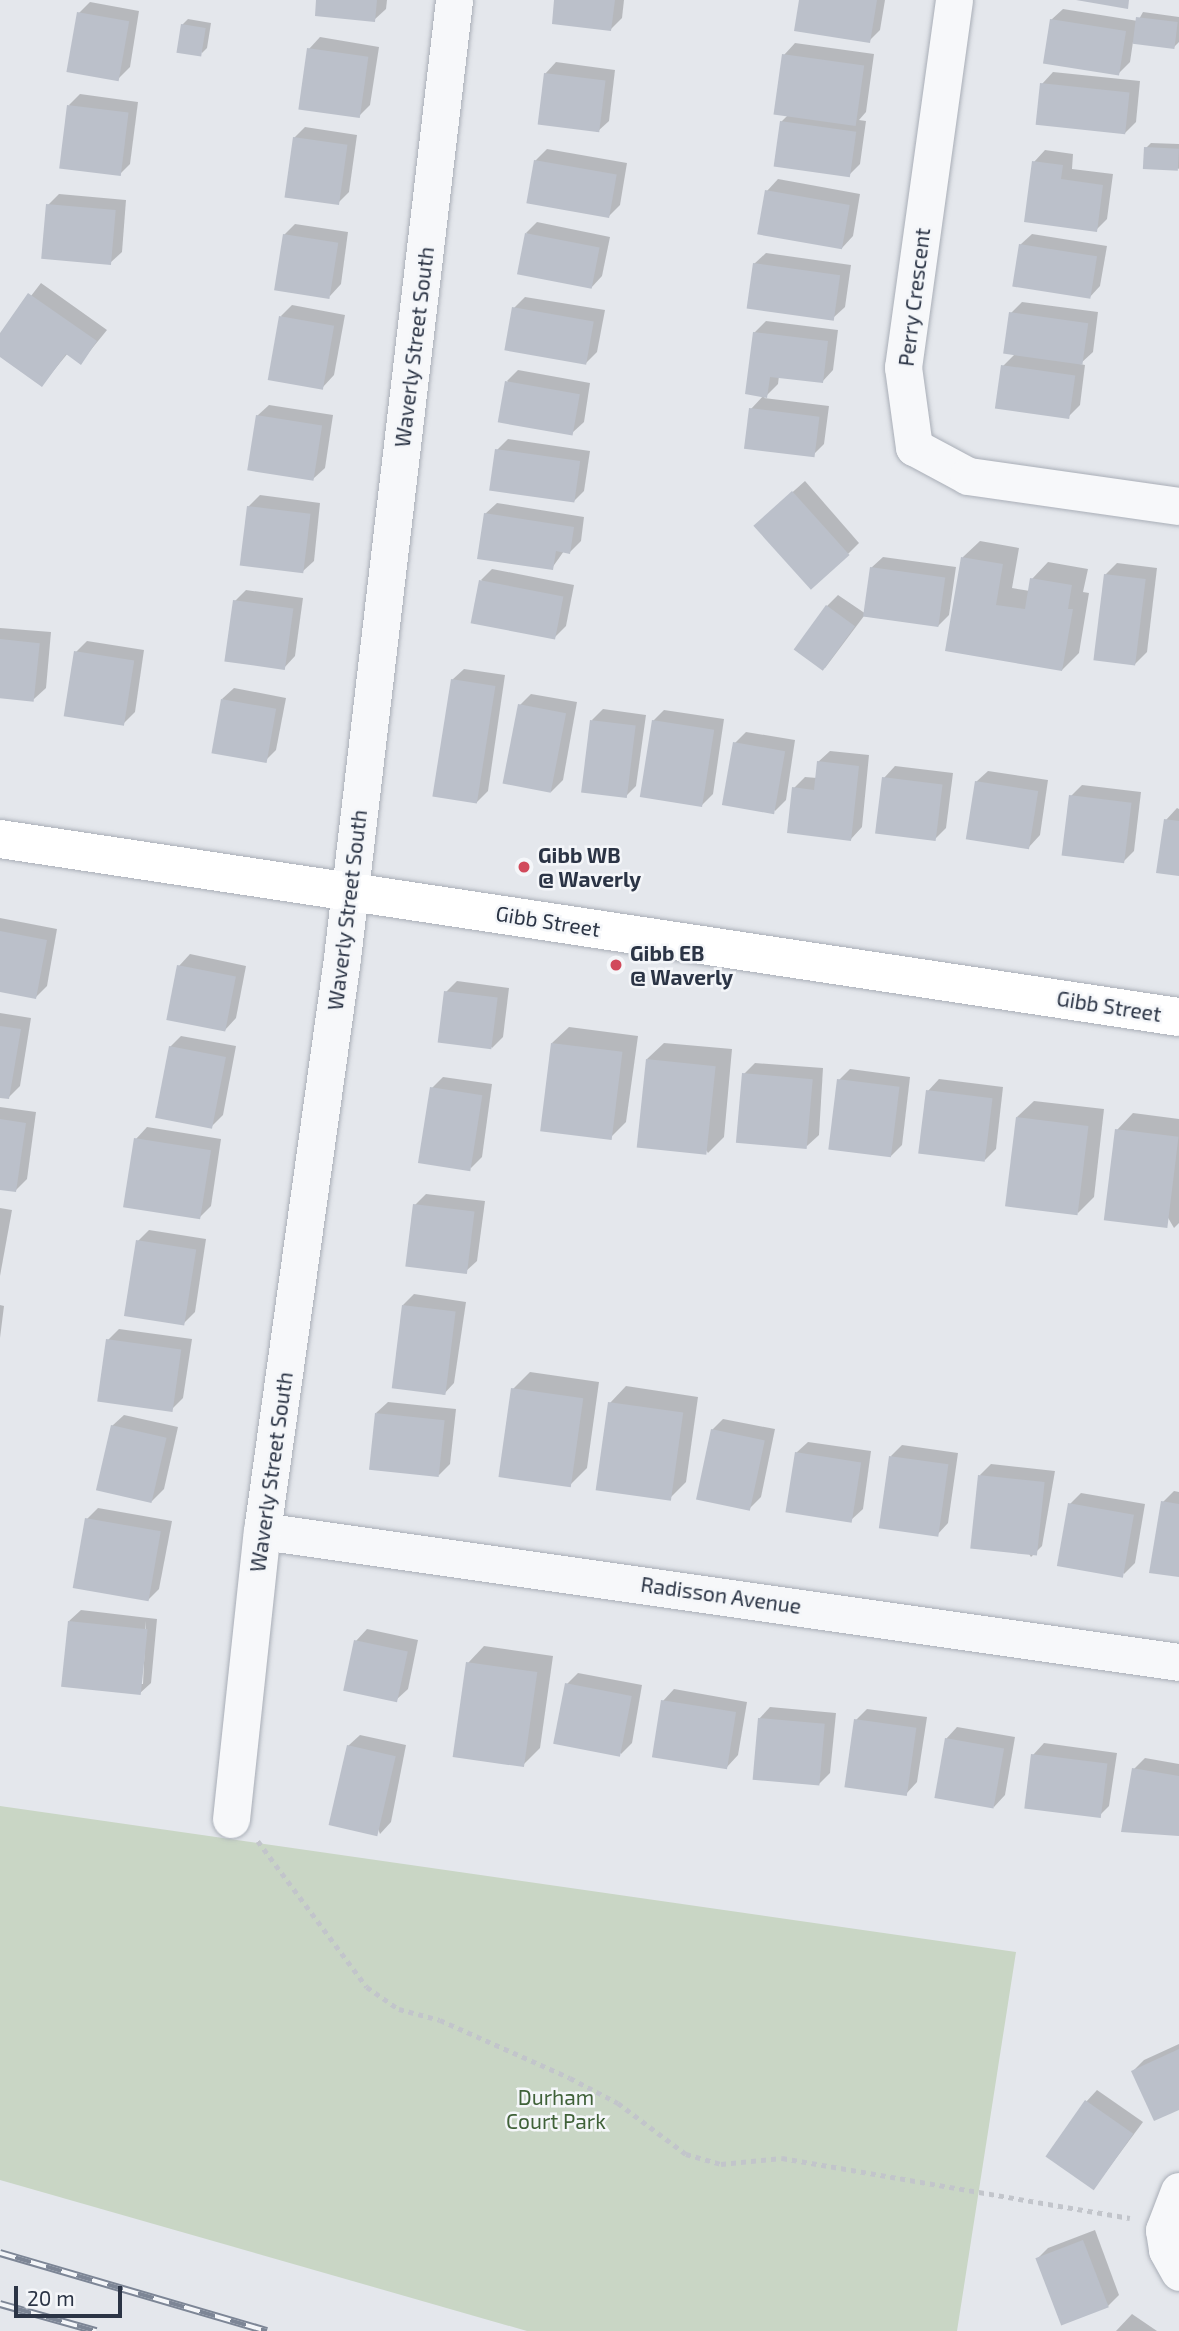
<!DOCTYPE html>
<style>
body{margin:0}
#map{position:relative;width:1179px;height:2331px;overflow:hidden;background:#e4e7ec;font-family:"Exo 2",sans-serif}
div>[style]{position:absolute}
.green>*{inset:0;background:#c9d6c5}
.shadow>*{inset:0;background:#0003}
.building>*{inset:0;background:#bbc0ca;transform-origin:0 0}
.path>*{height:4.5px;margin-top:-2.25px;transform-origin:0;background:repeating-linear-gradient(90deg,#c2c5cb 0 5px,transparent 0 10px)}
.roads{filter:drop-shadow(0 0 2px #a9aeb7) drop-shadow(0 0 2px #a9aeb7)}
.minor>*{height:37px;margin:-18.5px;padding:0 18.5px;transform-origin:18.5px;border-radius:18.5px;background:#f7f8fa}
.major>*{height:38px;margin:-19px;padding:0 19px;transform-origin:19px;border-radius:19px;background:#fff}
.rail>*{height:8px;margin-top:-4px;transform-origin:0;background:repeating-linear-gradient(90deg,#f4f6f9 0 16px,#7d8696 0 32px);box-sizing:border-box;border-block:2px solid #7d8696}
.dots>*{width:19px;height:19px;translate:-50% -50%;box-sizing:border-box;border:4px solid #f4f6f9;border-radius:50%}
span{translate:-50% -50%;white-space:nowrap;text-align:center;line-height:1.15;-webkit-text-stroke:5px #f4f6f9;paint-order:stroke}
.street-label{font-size:21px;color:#2b3445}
.poi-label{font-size:21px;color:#2b3445;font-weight:700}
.left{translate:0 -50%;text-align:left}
.park-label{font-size:21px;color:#3f6138}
.scale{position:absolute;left:14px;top:2286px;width:108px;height:32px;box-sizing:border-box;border:4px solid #2b3445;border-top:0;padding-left:9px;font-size:21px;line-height:24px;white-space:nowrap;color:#2b3445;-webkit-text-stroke:5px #f4f6f9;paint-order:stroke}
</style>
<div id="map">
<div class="green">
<i style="clip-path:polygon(0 1806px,1016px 1952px,957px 2331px,527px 2331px,0 2180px)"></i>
</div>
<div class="shadow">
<i style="clip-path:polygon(318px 0,387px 0,386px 9px,374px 20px)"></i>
<i style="clip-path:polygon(556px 0,624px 0,622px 18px,611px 29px)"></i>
<i style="clip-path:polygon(801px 0,885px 0,880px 30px,869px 41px)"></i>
<i style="clip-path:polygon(90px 2px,139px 11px,130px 67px,118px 79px,79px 13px)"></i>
<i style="clip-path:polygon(1063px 9px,1138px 21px,1143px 12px,1179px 17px,1179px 42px,1174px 47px,1133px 42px,1130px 62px,1119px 73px,1051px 20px)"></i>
<i style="clip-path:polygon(188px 19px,211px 23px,207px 48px,202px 53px,182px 25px)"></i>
<i style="clip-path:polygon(320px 37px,379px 47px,370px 105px,359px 116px,309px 49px)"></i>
<i style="clip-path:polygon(795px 43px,874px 54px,866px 112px,859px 120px,866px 121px,860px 164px,849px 175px,781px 122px,788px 115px,784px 55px)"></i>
<i style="clip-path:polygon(556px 62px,615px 70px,609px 121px,597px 132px,545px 74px)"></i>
<i style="clip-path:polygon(1053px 72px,1140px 81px,1136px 122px,1125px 133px,1042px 84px)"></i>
<i style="clip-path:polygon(80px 94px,138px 102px,130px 164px,119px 175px,69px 105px)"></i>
<i style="clip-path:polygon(305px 127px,357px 135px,349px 192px,338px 203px,294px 138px)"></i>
<i style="clip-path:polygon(1151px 143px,1179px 144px,1179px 169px,1146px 148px)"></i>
<i style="clip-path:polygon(547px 149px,627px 163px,620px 205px,609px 216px,535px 161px)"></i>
<i style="clip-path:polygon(1045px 150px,1073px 154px,1072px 169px,1113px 174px,1107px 219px,1096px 230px,1034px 162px)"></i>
<i style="clip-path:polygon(778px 179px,860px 194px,853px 236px,842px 248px,767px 191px)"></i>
<i style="clip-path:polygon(59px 194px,126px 200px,122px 252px,110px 263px,48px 205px)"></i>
<i style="clip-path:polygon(537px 222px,610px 237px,602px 276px,591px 288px,526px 233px)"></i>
<i style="clip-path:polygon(295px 224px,348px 232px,341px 284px,330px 296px,284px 235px)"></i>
<i style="clip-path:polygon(1032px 234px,1107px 246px,1100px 286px,1089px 298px,1020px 245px)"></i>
<i style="clip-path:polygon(766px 253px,851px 265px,845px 307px,833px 318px,754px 264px)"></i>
<i style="clip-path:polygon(41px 283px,107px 330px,81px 362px,68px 353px,42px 385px,0 355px,0 336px)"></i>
<i style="clip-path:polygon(525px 297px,605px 310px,597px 352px,586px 363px,514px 308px)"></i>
<i style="clip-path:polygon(1022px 302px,1098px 312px,1093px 352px,1080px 364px,1085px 365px,1080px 405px,1069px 416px,1003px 366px,1015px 354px,1011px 313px)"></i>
<i style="clip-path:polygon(292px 305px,345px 315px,334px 375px,323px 387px,281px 316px)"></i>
<i style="clip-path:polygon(766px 321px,838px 330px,833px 370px,822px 382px,779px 376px,778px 384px,764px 398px,829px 406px,824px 444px,813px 455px,751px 409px,764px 395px,754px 333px)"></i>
<i style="clip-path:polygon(518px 370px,590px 383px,584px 422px,572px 433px,507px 381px)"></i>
<i style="clip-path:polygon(269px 405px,333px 415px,325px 468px,313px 479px,257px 416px)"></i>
<i style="clip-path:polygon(508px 439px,590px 451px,584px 491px,573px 502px,497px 450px)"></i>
<i style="clip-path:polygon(805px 481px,859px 543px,848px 554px,767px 515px)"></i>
<i style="clip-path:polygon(260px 495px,320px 503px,314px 561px,302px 572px,248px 507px)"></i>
<i style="clip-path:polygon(497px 503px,584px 517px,581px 541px,570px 552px,564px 551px,552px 568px,485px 514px)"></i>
<i style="clip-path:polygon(980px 541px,1019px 548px,1012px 588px,1030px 591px,1032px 579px,1048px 562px,1088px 569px,1083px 592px,1089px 593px,1079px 653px,1062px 670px,947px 650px,963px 557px)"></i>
<i style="clip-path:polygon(883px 557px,956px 567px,949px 615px,938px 626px,864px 616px,825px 668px,827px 606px,838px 595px,866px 614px,871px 568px)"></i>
<i style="clip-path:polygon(1117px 563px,1157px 568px,1147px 652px,1135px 664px,1105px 575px)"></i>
<i style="clip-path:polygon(492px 569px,574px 585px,566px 626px,555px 637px,481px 580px)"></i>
<i style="clip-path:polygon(246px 590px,303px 598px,295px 656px,284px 668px,235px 601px)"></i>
<i style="clip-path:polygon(0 628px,51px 632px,46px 688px,34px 699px,0 696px)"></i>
<i style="clip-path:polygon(87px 641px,144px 650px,135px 712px,124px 723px,76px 652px)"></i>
<i style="clip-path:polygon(464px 669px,505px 675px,488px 791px,477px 802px,452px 680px)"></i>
<i style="clip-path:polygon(234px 688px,286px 698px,276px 750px,265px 761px,222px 699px)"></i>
<i style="clip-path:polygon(531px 694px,577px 702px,563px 780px,551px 792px,520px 705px)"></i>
<i style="clip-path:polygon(603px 709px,646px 715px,636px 786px,625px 797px,592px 720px)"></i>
<i style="clip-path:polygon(664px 710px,724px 719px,713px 794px,702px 805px,653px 721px)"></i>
<i style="clip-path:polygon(746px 732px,795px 740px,786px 800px,775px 811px,735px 743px)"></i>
<i style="clip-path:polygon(830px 751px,869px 755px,862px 827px,851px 839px,794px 788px,805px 777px,817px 778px,818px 762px)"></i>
<i style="clip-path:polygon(895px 766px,953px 773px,946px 828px,935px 839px,884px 778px)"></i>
<i style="clip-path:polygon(988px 771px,1048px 780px,1040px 835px,1029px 847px,976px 782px)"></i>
<i style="clip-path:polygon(1082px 785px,1141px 792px,1134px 851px,1123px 862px,1071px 796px)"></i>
<i style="clip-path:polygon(1177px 808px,1179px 809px,1179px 874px,1166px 820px)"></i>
<i style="clip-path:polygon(0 918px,57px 929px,47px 986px,36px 997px,0 990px)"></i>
<i style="clip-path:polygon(190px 954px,246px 966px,236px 1018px,225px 1030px,179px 966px)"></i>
<i style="clip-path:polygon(457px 981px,509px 988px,503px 1037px,492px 1048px,446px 992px)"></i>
<i style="clip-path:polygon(0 1013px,31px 1018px,20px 1086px,9px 1097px,0 1096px)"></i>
<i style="clip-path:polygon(569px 1027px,638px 1036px,626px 1122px,609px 1139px,552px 1043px)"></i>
<i style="clip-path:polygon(181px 1036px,236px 1046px,223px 1115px,212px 1126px,170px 1047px)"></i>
<i style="clip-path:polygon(664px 1043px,732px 1049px,724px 1137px,708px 1153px,647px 1059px)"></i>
<i style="clip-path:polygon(755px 1063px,823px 1068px,819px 1135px,807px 1146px,744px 1074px)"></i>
<i style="clip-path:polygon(850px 1069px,910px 1077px,902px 1145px,891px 1156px,839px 1080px)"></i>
<i style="clip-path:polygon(443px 1077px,492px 1084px,482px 1157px,471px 1168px,432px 1088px)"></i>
<i style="clip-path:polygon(939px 1079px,1003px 1087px,996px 1149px,985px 1160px,928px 1091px)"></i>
<i style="clip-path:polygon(1034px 1101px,1104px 1109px,1094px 1197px,1078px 1213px,1017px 1117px)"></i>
<i style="clip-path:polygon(0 1107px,36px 1112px,27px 1179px,16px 1190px,0 1188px)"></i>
<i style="clip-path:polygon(1133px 1113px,1179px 1119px,1179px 1223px,1174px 1228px,1117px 1130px)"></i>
<i style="clip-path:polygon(147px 1127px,221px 1139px,211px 1206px,200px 1217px,136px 1139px)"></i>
<i style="clip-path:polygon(426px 1194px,485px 1201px,477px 1261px,465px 1272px,415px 1205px)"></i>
<i style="clip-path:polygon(0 1208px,12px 1210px,0 1276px)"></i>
<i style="clip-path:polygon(149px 1230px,206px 1239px,195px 1312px,184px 1323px,138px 1241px)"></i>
<i style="clip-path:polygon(414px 1294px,466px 1302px,454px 1383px,443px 1395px,403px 1305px)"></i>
<i style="clip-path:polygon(0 1305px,4px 1306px,0 1338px)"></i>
<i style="clip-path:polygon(119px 1329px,192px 1339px,183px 1398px,172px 1409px,108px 1340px)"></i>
<i style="clip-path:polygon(530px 1372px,599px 1382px,587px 1468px,570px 1485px,513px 1389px)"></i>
<i style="clip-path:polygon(626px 1386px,698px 1397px,686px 1482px,669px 1499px,610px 1403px)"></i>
<i style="clip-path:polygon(388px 1402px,456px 1409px,450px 1464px,439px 1475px,376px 1413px)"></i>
<i style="clip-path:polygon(124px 1415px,178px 1427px,164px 1489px,152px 1501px,112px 1426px)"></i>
<i style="clip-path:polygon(723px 1419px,775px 1429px,761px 1497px,750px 1508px,712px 1430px)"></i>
<i style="clip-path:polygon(808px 1442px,871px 1451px,863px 1509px,851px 1520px,796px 1453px)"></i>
<i style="clip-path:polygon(902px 1445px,958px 1453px,948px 1523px,937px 1535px,891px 1456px)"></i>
<i style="clip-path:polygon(991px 1464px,1055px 1471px,1042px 1546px,1031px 1557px,980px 1475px)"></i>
<i style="clip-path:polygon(1174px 1491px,1179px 1492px,1179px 1576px,1163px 1502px)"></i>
<i style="clip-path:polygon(1081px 1493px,1145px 1504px,1135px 1563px,1124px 1574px,1070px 1504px)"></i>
<i style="clip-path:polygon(98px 1508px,172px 1521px,159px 1589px,148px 1600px,87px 1519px)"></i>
<i style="clip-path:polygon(evenodd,81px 1610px,157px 1619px,151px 1683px,139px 1694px,69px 1621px,81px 1610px,146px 1621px,143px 1684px,139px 1684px,146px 1621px)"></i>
<i style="clip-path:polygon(367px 1629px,418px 1640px,408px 1689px,396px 1700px,356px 1641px)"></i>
<i style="clip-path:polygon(484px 1646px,553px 1656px,540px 1748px,523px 1765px,468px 1663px)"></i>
<i style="clip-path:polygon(578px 1673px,642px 1685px,632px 1743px,621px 1754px,567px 1684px)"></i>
<i style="clip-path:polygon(674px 1689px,747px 1702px,738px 1755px,727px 1767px,663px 1701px)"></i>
<i style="clip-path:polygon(770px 1707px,836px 1713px,830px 1773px,819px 1784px,759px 1719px)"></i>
<i style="clip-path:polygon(867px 1709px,927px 1717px,917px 1782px,906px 1794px,856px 1720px)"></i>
<i style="clip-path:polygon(957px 1727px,1015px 1737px,1005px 1795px,994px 1807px,946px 1739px)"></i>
<i style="clip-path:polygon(360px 1735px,406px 1745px,391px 1822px,380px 1834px,348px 1746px)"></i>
<i style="clip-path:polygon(1044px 1743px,1117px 1753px,1109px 1806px,1098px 1817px,1033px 1755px)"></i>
<i style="clip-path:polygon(1145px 1758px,1179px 1764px,1179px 1835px,1134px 1769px)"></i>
<i style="clip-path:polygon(1179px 2044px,1179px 2108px,1133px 2071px,1144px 2060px)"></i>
<i style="clip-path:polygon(1097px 2090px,1143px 2122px,1094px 2188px,1086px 2102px)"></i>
<i style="clip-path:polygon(1095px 2230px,1119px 2295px,1108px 2306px,1037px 2259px,1048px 2248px)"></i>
<i style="clip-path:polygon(1132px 2314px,1157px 2331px,1116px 2331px)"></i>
</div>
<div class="building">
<i style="clip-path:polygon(316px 0,377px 0,375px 22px,315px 16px)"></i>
<i style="clip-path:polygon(554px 0,615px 0,611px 31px,552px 24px)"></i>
<i style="clip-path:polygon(799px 0,877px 0,870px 43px,794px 31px)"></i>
<i style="clip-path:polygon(1076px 0,1129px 0,1128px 9px)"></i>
<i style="left:77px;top:12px;width:53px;height:61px;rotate:10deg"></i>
<i style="left:1136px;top:17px;width:42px;height:27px;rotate:7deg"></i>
<i style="left:1050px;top:19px;width:77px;height:45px;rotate:9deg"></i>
<i style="left:181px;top:24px;width:25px;height:29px;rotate:9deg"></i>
<i style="left:307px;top:48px;width:62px;height:62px;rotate:8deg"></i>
<i style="left:782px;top:54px;width:83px;height:61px;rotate:8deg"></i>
<i style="left:544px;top:73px;width:62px;height:52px;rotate:7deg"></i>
<i style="left:1040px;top:83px;width:90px;height:42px;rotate:6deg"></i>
<i style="left:67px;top:105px;width:62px;height:64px;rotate:7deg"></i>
<i style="left:780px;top:121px;width:77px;height:46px;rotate:8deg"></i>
<i style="left:293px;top:137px;width:55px;height:61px;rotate:8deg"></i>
<i style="left:1144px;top:147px;width:35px;height:22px;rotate:3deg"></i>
<i style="left:534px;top:160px;width:84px;height:44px;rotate:10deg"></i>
<i style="clip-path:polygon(1032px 161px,1063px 165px,1061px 179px,1103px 185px,1097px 232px,1024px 222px)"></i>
<i style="left:765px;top:190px;width:86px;height:45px;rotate:10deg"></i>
<i style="left:46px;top:204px;width:70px;height:55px;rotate:5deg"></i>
<i style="left:525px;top:233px;width:76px;height:42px;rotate:11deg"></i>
<i style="left:283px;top:234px;width:56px;height:57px;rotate:9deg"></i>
<i style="left:1019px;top:244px;width:79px;height:43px;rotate:9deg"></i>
<i style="left:753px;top:263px;width:88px;height:46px;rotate:8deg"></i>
<i style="clip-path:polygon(28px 293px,97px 341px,81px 365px,66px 354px,42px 387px,0 357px,0 333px)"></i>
<i style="left:512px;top:307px;width:83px;height:44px;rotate:10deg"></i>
<i style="left:1009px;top:312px;width:80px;height:42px;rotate:8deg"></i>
<i style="left:279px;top:316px;width:56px;height:65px;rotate:10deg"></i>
<i style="clip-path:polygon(753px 332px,828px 341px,823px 383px,770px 377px,767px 398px,745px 394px)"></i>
<i style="left:1001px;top:365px;width:75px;height:44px;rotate:8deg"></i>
<i style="left:505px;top:381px;width:76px;height:42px;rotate:10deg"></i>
<i style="left:749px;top:408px;width:71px;height:41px;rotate:7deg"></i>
<i style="left:256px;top:415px;width:67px;height:56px;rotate:9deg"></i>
<i style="left:495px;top:449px;width:86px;height:42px;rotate:8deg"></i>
<i style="left:792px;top:491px;width:86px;height:52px;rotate:48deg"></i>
<i style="left:247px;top:506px;width:64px;height:60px;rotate:7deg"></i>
<i style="clip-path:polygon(484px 513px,574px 527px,570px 554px,556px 551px,553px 570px,477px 559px)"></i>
<i style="clip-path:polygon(961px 557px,1003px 564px,996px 605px,1025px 609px,1030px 578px,1072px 585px,1068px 609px,1073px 609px,1062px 671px,945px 651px)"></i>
<i style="left:870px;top:567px;width:76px;height:50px;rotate:8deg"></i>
<i style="left:1104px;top:574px;width:42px;height:87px;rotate:7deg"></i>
<i style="left:479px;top:580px;width:86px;height:44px;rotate:11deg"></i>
<i style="left:233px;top:600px;width:61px;height:62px;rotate:8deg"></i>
<i style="left:826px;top:605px;width:36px;height:55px;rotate:36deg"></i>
<i style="left:0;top:639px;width:40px;height:59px;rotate:6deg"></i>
<i style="left:74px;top:651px;width:61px;height:66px;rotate:9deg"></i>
<i style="left:451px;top:679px;width:45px;height:119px;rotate:9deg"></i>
<i style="left:221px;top:699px;width:56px;height:55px;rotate:10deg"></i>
<i style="left:518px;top:704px;width:49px;height:81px;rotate:11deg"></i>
<i style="left:590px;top:720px;width:46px;height:73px;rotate:7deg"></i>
<i style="left:652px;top:720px;width:63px;height:78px;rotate:9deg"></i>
<i style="left:733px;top:742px;width:53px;height:64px;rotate:10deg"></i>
<i style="clip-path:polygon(817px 761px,859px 766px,851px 841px,787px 833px,792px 787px,814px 790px)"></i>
<i style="left:882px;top:777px;width:61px;height:57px;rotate:7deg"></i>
<i style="left:975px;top:781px;width:64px;height:59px;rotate:9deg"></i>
<i style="left:1069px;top:795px;width:63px;height:61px;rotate:7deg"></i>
<i style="clip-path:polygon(1164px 819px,1179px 821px,1179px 876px,1156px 873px)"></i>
<i style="clip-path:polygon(0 931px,47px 940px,36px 999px,0 992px)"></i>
<i style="left:177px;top:965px;width:60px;height:56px;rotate:11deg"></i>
<i style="left:444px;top:991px;width:54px;height:52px;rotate:7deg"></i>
<i style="clip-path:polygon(0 1026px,21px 1029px,9px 1099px,0 1098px)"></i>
<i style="left:551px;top:1043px;width:72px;height:89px;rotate:7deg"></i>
<i style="left:169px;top:1046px;width:58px;height:73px;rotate:11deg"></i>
<i style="left:646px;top:1059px;width:70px;height:89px;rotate:6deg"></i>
<i style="left:742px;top:1073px;width:71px;height:70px;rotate:5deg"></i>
<i style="left:837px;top:1079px;width:63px;height:71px;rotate:7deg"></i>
<i style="left:430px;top:1087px;width:53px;height:77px;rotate:9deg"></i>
<i style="left:926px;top:1090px;width:67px;height:64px;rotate:7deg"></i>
<i style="left:1016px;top:1117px;width:73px;height:90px;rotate:7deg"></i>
<i style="clip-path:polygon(0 1119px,26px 1123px,16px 1192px,0 1190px)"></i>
<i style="left:1115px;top:1129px;width:64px;height:92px;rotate:7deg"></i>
<i style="left:134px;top:1138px;width:78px;height:70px;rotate:9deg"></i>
<i style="left:413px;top:1204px;width:62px;height:63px;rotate:7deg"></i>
<i style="left:136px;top:1240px;width:61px;height:77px;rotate:9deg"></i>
<i style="left:402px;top:1305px;width:54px;height:84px;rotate:7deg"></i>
<i style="left:106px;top:1339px;width:76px;height:63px;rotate:8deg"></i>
<i style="left:511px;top:1388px;width:73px;height:90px;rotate:8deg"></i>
<i style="left:608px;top:1402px;width:76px;height:89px;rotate:8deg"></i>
<i style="left:375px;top:1413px;width:70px;height:57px;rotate:6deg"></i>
<i style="left:111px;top:1425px;width:57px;height:67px;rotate:13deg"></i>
<i style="left:711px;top:1429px;width:55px;height:72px;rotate:12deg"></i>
<i style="left:795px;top:1452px;width:67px;height:61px;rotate:9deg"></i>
<i style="left:889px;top:1456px;width:60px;height:73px;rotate:8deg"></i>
<i style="left:978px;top:1475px;width:67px;height:74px;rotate:6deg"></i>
<i style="clip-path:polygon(1161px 1501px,1179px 1504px,1179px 1577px,1149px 1573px)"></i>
<i style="left:1068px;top:1503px;width:67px;height:64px;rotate:10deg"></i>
<i style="left:85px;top:1518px;width:77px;height:71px;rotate:10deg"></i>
<i style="left:68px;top:1621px;width:80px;height:66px;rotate:6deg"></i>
<i style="left:354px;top:1640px;width:55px;height:52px;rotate:12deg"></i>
<i style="left:466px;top:1662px;width:72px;height:96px;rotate:8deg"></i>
<i style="left:565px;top:1683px;width:68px;height:62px;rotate:11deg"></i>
<i style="left:661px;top:1700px;width:76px;height:58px;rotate:9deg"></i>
<i style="left:758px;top:1718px;width:67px;height:62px;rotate:5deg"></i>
<i style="left:854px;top:1719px;width:63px;height:69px;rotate:8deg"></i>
<i style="left:945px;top:1738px;width:60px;height:61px;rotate:10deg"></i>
<i style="left:347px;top:1745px;width:50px;height:82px;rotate:13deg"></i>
<i style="left:1031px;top:1754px;width:77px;height:55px;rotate:7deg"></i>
<i style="clip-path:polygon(1132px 1768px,1179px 1776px,1179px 1836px,1121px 1832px)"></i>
<i style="clip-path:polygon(1179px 2049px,1179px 2110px,1154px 2121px,1131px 2071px)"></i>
<i style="left:1085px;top:2100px;width:59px;height:69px;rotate:35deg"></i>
<i style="left:1083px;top:2240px;width:72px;height:51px;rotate:69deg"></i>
</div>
<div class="path">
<i style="left:258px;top:1841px;width:182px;rotate:53.3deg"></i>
<i style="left:367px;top:1987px;width:39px;rotate:35deg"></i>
<i style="left:399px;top:2009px;width:42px;rotate:15deg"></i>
<i style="left:440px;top:2020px;width:142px;rotate:24deg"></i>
<i style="left:570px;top:2078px;width:54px;rotate:27.5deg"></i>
<i style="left:618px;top:2103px;width:85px;rotate:36.9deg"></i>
<i style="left:686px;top:2154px;width:36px;rotate:16deg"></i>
<i style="left:721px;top:2164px;width:61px;rotate:-5.6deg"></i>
<i style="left:782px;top:2158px;width:353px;rotate:9.8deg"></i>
</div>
<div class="roads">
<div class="minor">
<i style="left:954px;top:0;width:371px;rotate:97.9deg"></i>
<i style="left:903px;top:367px;width:81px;rotate:82.2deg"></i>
<i style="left:914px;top:447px;width:61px;rotate:28.2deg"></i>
<i style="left:968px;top:476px;width:213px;rotate:8.1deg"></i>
<i style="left:262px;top:1531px;width:926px;rotate:8.13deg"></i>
<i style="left:231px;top:1819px;width:290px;rotate:-83.9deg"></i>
<i style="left:262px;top:1531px;width:579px;rotate:-82.05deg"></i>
<i style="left:342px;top:958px;width:965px;rotate:-83.33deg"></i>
<i style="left:1179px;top:2191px;width:42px;rotate:111deg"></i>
<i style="left:1164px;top:2230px;width:20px;rotate:81deg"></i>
<i style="left:1167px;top:2250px;width:25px;rotate:61deg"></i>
</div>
<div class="major">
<i style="left:0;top:839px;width:1192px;rotate:8.59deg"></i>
</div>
</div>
<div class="rail">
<i style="left:0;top:2253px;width:278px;rotate:16.3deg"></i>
<i style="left:0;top:2304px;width:100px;rotate:15.7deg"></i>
</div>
<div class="dots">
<i style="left:524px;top:867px;background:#d1495b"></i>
<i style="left:616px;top:965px;background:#d1495b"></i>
</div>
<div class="street-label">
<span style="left:914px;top:297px;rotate:-83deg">Perry Crescent</span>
<span style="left:414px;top:347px;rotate:-83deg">Waverly Street South</span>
<span style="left:347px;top:910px;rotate:-83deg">Waverly Street South</span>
<span style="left:548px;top:921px;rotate:9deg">Gibb Street</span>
<span style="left:1109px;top:1006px;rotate:9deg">Gibb Street</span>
<span style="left:271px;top:1472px;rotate:-82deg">Waverly Street South</span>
<span style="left:721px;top:1595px;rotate:8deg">Radisson Avenue</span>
</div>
<div class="poi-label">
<span class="left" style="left:538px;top:867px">Gibb WB<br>@ Waverly</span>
<span class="left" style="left:630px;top:965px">Gibb EB<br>@ Waverly</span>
</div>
<div class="park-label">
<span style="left:556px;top:2109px">Durham<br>Court Park</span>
</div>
<div class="scale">20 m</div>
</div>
